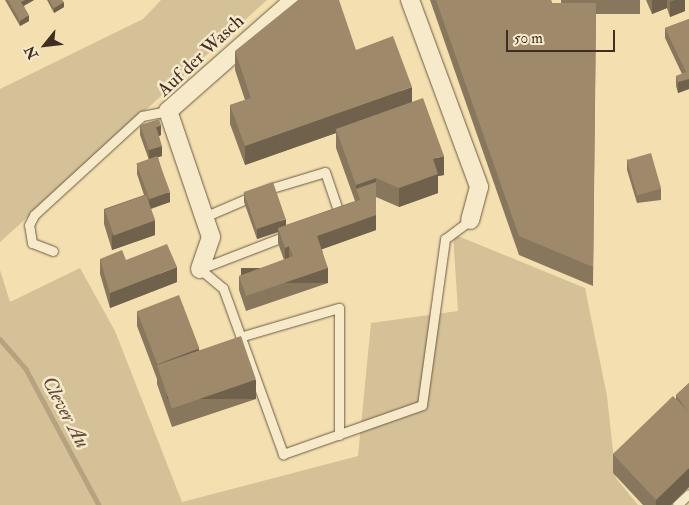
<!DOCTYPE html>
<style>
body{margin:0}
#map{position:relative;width:689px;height:505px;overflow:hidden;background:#f3dfaf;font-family:"IM FELL Double Pica",serif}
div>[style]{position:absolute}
.green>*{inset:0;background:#d5c197}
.stream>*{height:4.5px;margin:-2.25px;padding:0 2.25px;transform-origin:2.25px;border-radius:2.25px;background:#b6a27f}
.roads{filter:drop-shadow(0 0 1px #6e5a45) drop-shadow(0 0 1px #6e5a45)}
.lane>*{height:9px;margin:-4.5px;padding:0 4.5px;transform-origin:4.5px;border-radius:4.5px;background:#f7eacb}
.street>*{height:18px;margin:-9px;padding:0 9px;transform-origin:9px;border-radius:9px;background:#f7eacb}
.wall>*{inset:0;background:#88775c}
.shaded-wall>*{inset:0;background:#6f614b;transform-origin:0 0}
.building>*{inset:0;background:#9e8a6b;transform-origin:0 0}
span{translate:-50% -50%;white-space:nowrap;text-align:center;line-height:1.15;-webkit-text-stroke:5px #f7eacb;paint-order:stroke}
.street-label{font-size:19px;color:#412d22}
.water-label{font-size:20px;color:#5e4a39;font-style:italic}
.north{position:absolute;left:20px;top:20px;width:50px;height:50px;-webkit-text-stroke:4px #f7eacb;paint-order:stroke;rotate:241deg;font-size:14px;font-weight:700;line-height:20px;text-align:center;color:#412d22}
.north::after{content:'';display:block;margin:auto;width:18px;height:22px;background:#412d22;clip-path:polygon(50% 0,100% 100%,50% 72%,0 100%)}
.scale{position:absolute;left:506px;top:30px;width:109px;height:22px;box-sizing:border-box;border:2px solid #412d22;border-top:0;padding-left:6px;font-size:15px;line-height:18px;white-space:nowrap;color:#412d22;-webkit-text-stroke:4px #f7eacb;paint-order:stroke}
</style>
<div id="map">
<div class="green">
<i style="clip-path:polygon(161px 0,267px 0,0 242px,0 89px,143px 19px)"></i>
<i style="clip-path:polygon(453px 234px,585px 288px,607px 396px,616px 478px,638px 505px,0 505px,0 270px,10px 302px,80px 268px,115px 331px,182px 502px,358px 456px,371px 323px,458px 311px)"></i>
</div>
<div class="stream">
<i style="left:0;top:339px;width:40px;rotate:49deg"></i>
<i style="left:26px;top:369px;width:154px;rotate:61.8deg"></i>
</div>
<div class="roads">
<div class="lane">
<i style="left:204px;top:217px;width:74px;rotate:-23.1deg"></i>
<i style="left:272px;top:188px;width:55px;rotate:-16.8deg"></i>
<i style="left:325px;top:172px;width:46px;rotate:71.2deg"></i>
<i style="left:288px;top:235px;width:94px;rotate:158.9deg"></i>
<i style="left:200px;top:269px;width:30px;rotate:40deg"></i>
<i style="left:223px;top:288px;width:177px;rotate:70.1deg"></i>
<i style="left:283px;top:454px;width:147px;rotate:-19.4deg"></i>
<i style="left:422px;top:405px;width:168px;rotate:-82.1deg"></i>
<i style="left:445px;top:239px;width:31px;rotate:-37deg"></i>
<i style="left:53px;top:251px;width:22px;rotate:-159deg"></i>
<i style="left:32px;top:243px;width:18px;rotate:-99deg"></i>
<i style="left:29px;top:225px;width:11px;rotate:-63deg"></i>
<i style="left:34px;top:215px;width:147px;rotate:-42.5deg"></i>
<i style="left:142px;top:116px;width:26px;rotate:-11deg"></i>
<i style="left:243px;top:336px;width:100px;rotate:-16.3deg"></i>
<i style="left:339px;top:308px;width:127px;rotate:90deg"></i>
<i style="left:677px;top:505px;width:16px;rotate:-43deg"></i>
</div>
<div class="street">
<i style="left:410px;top:0;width:199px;rotate:69.7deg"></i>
<i style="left:479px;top:187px;width:34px;rotate:105deg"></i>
<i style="left:200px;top:269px;width:34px;rotate:-71deg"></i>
<i style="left:211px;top:237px;width:133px;rotate:-108.8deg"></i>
<i style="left:168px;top:111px;width:168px;rotate:-41.4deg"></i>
</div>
</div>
<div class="wall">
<i style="clip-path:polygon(5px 0,34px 0,24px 6px,29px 21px,20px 26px)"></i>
<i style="clip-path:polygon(47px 0,62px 0,64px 7px,54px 13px)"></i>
<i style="clip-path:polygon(430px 0,551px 0,552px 3px,561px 3px,561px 0,640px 0,640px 14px,596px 14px,593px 286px,519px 255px)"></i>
<i style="clip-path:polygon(646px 0,685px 0,685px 11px,670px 17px,667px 8px,652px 14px)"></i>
<i style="clip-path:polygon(689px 19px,689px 89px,678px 93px,676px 86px,676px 76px,682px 74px,665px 38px,665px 28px)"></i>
<i style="clip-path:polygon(356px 50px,412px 102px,444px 175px,438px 176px,438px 193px,399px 207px,376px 197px,376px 230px,322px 249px,328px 283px,246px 311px,239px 290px,239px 276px,284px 260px,278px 243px,278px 232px,257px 239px,244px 202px,244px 192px,286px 225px,355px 201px,336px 148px,336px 133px,245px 165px,230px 124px,230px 105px,245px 100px,235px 70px,235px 51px)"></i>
<i style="clip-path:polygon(140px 125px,161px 135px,159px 136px,162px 156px,158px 157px,170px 202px,151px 209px,155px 235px,112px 250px,104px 224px,104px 209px,144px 195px,137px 174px,137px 164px,149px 160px,140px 135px)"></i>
<i style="clip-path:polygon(627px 159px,661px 189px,661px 200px,637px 203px,627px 170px)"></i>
<i style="clip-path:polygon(100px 259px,126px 260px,177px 282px,110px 308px,100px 274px)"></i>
<i style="clip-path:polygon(137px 311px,199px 350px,256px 399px,172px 427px,157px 384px,157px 379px,137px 326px)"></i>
<i style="clip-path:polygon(689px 383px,689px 487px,671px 505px,643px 505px,613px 473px,613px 454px,676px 399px,676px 395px)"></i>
</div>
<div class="shaded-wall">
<i style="clip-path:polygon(25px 0,34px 0,21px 7px,21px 2px)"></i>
<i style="clip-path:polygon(652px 0,667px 0,667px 8px,652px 14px)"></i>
<i style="clip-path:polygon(675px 0,685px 0,685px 11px,670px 17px,670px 2px)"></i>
<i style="clip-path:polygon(64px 2px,64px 7px,54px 13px,54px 8px)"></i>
<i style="clip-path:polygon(29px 15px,29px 21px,20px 26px,20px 21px)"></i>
<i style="clip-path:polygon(689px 79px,689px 89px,678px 93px,678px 82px)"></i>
<i style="clip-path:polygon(412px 87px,412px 106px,336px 129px,336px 133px,245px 165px,245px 146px)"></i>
<i style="clip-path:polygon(161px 125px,161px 135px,156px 137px,156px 127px)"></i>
<i style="clip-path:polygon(162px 146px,162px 156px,149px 160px,149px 150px)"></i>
<i style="clip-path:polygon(444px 156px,444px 175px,438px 176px,438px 193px,399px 207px,399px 188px,433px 159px)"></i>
<i style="clip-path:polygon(376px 178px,376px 197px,360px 200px,356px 189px,356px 185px)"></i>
<i style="clip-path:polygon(170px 192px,170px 202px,149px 209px,149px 199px)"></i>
<i style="clip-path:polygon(376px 215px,376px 230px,317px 251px,317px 236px)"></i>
<i style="clip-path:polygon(286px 219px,286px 229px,278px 228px,278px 232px,257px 239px,257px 229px)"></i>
<i style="clip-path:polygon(155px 220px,155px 235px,112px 250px,112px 235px)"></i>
<i style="clip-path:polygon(289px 246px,289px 261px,285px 263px,285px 248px)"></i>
<i style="clip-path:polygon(177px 267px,177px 282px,110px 308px,110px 293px)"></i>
<i style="left:328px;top:268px;width:15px;height:87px;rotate:90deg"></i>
<i style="clip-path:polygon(199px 348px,199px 363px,157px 365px,157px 379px,157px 364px)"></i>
<i style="left:256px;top:380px;width:19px;height:89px;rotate:90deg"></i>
<i style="clip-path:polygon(689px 468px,689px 487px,671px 505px,656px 505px,656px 500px)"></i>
</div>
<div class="building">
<i style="clip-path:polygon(8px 0,25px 0,21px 2px,29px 15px,20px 21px)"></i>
<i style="clip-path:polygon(49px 0,62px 0,64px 2px,54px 8px)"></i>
<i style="clip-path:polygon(298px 0,339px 0,356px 50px,393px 36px,412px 87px,245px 146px,230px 105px,251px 98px,235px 51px)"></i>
<i style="clip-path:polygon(436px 0,551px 0,552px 3px,596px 3px,593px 267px,519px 236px)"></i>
<i style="clip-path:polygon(689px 19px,689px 79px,678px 82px,676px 76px,686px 72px,665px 28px)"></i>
<i style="clip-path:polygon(423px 98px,444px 156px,433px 159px,438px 174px,399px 188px,376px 178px,356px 185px,336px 129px)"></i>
<i style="clip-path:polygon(159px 119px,161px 125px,156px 127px,162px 146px,149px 150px,140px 125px)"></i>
<i style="left:651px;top:153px;width:37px;height:25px;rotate:74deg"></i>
<i style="left:157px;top:156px;width:38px;height:22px;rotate:70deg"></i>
<i style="left:273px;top:182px;width:39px;height:31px;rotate:71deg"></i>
<i style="clip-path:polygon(376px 182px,376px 215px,317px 236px,328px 268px,246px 296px,239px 276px,293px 256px,289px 246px,285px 248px,278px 228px,360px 200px,356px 189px)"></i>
<i style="left:146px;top:195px;width:27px;height:44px;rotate:70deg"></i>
<i style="clip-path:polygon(167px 244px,177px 267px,110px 293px,100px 259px,122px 250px,126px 260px)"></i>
<i style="left:179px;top:295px;width:57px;height:45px;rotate:69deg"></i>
<i style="left:241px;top:336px;width:46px;height:89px;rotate:71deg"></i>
<i style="clip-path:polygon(689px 383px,689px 468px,656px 500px,613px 454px,673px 396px,688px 411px,676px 395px)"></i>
</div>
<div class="street-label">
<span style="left:201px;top:56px;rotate:-43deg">Auf der Wasch</span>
</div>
<div class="water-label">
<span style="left:66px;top:412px;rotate:62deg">Clever Au</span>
</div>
<div class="north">N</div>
<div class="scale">50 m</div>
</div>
